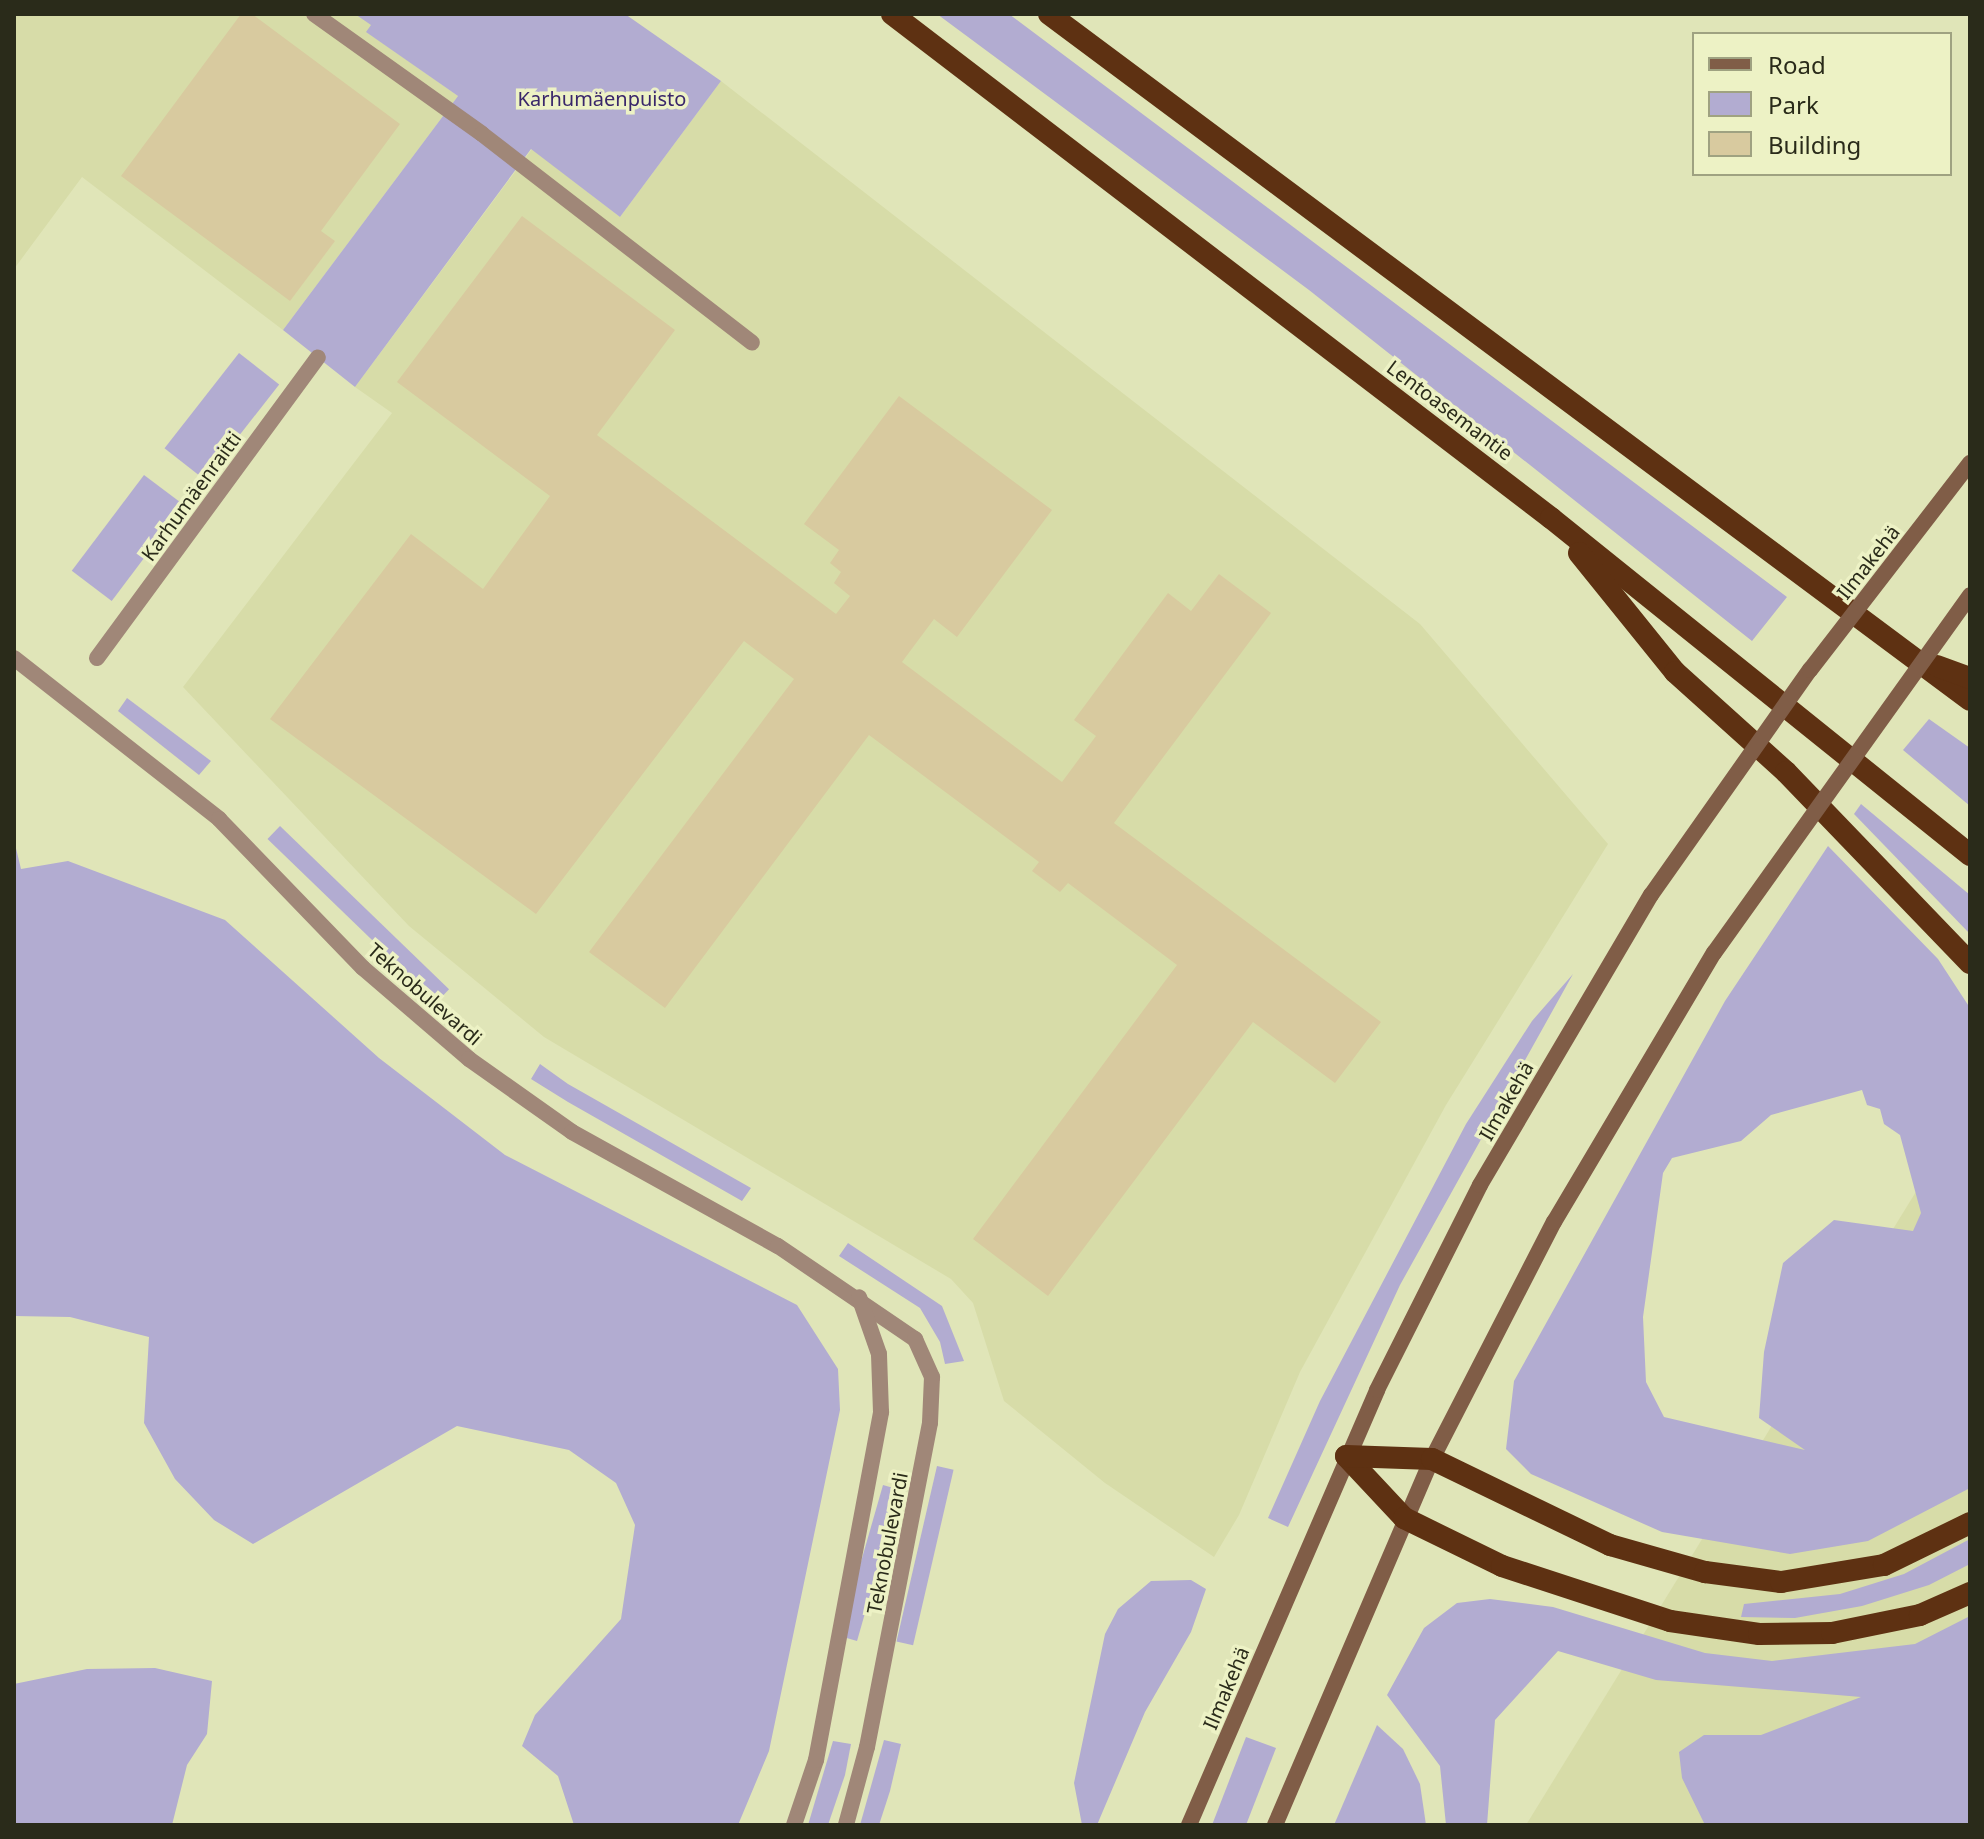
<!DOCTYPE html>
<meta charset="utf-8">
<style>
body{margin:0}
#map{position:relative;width:1984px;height:1839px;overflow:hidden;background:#e0e5b8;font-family:"Noto Sans",sans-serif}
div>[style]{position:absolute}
.built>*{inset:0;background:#d7dca8}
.green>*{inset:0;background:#b2acd1;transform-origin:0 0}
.building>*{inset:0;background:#d8ca9f}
.service>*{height:16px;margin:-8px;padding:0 8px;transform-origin:8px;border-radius:8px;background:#a08778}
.pedestrian>*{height:16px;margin:-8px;padding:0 8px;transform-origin:8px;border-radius:8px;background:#a08778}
.minor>*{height:16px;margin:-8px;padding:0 8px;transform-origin:8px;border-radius:8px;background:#a08778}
.secondary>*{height:16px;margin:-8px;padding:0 8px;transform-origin:8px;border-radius:8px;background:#805d47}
.trunk>*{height:22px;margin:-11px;padding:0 11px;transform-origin:11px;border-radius:11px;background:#5e3112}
.secondary-bridge>*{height:16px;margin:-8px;padding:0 8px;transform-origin:8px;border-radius:8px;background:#805d47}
span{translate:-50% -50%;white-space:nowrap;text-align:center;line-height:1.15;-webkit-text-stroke:7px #edf2c5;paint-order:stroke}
.park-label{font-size:20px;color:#39266a}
.street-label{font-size:20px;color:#2a2b1a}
.frame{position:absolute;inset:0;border:16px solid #2a2b1a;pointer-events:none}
.legend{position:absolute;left:1692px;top:32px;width:260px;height:144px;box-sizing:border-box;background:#edf2c5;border:2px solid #9fa281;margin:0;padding:10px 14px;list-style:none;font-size:24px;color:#2a2b1a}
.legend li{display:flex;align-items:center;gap:16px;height:40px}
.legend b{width:40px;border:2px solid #9fa281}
</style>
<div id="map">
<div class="built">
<i style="clip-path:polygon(14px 14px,380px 14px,367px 32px,458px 96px,283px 330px,82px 177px,14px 269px)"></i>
<i style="clip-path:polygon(721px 81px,1420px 624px,1608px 844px,1446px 1105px,1300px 1372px,1239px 1515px,1214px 1557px,1105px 1483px,1004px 1401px,973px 1303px,951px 1279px,544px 1037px,409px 926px,183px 687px,392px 413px,355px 387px,532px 149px,620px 217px)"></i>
<i style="clip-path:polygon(1970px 1104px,1970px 1825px,1526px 1825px)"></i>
</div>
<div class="green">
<i style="clip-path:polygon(355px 14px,625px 14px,721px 81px,620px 217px,531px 149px,355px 387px,283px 330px,458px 96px,366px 32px,371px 25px)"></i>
<i style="clip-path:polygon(937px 14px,1009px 14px,1787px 597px,1752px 641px,1309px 290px)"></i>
<i style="left:239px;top:353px;width:51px;height:121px;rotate:38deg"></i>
<i style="left:144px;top:475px;width:50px;height:120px;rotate:37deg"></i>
<i style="clip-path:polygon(127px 698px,211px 761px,199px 775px,118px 711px)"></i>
<i style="clip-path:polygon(1929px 719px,1970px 748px,1970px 806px,1903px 750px)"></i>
<i style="clip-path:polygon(1861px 804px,1970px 895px,1970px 934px,1854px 814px)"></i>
<i style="left:280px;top:826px;width:235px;height:18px;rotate:44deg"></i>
<i style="clip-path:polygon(14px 840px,21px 869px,68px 861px,225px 920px,379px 1058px,505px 1155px,797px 1305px,838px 1369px,840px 1410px,769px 1751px,738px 1825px,574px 1825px,558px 1776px,522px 1746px,535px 1715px,621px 1619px,635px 1525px,616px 1483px,569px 1450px,457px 1426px,253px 1544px,214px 1520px,175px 1479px,144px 1423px,149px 1337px,70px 1317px,14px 1316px)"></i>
<i style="clip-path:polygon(evenodd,1828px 846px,1938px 959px,1970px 1008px,1970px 1488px,1868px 1541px,1790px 1554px,1662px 1532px,1531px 1474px,1506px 1449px,1514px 1381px,1725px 1001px,1828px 846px,1862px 1090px,1867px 1105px,1880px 1109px,1884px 1124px,1900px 1135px,1921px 1213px,1913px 1231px,1834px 1220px,1783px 1263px,1764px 1352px,1759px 1418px,1805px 1450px,1664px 1417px,1646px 1382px,1643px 1317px,1663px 1173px,1672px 1158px,1741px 1141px,1771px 1115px,1862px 1090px)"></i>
<i style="clip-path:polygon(1573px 974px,1400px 1285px,1288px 1527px,1268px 1518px,1320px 1401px,1466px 1124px,1532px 1021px)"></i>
<i style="clip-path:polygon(540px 1064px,568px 1084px,751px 1188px,742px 1201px,568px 1102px,531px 1079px)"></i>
<i style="clip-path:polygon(848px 1243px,942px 1306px,964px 1361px,945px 1364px,940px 1342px,920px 1308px,839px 1256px)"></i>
<i style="left:937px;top:1466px;width:17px;height:180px;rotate:13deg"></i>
<i style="left:883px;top:1485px;width:18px;height:157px;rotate:16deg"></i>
<i style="clip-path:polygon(1970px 1539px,1970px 1564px,1929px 1585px,1862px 1606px,1795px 1618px,1741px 1617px,1744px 1604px,1840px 1594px,1904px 1574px)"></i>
<i style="clip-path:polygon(1191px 1580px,1206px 1589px,1191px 1632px,1145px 1712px,1097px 1825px,1082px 1825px,1074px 1783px,1105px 1634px,1118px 1609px,1151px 1581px)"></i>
<i style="clip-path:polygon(1490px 1599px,1553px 1607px,1705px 1653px,1772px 1661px,1915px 1644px,1970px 1616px,1970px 1825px,1705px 1825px,1682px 1778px,1679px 1752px,1704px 1735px,1761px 1735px,1861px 1697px,1656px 1680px,1558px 1651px,1495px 1720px,1487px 1825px,1446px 1825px,1440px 1766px,1387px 1695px,1424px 1628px,1457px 1603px)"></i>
<i style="clip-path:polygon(155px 1668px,212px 1681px,207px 1734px,187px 1765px,172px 1825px,14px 1825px,14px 1684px,87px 1669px)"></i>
<i style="clip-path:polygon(1377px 1725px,1403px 1749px,1420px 1784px,1426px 1825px,1334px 1825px)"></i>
<i style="clip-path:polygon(1246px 1737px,1276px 1748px,1246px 1825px,1212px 1825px)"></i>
<i style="clip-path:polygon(884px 1740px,901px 1744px,890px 1791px,879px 1825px,860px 1825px)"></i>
<i style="clip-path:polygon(833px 1741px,851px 1744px,845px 1775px,828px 1825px,808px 1825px)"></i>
</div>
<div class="building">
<i style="clip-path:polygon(241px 14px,252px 14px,400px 124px,321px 231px,335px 241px,290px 301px,121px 176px)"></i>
<i style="clip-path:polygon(522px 216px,675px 330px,597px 435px,836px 614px,850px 596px,834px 583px,841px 572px,830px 563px,839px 550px,804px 524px,899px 396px,1052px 510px,957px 637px,934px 619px,902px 662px,1062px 782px,1096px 736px,1074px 720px,1168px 593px,1191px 611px,1219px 574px,1271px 613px,1114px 823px,1381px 1022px,1335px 1083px,1253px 1022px,1048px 1296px,973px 1239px,1177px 965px,1068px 883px,1060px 892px,1032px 871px,1039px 862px,869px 735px,665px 1008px,589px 952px,794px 679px,744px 641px,536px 914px,270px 719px,411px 534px,483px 589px,550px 496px,397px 382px)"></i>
</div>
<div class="service">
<i style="left:314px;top:14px;width:206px;rotate:35.5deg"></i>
<i style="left:482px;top:134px;width:341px;rotate:37.7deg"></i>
</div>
<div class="pedestrian">
<i style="left:97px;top:658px;width:373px;rotate:-53.7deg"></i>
</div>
<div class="minor">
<i style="left:14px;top:658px;width:261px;rotate:38.1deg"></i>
<i style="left:219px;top:819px;width:207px;rotate:46deg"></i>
<i style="left:363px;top:968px;width:140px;rotate:40.6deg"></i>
<i style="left:469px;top:1059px;width:126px;rotate:35.3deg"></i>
<i style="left:572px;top:1132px;width:235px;rotate:29deg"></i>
<i style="left:778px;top:1246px;width:166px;rotate:34.2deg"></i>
<i style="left:915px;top:1339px;width:42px;rotate:65.9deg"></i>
<i style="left:932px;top:1377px;width:46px;rotate:92.5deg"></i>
<i style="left:930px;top:1423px;width:330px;rotate:101deg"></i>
<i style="left:867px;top:1747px;width:81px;rotate:105.1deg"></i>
<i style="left:794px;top:1825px;width:69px;rotate:-71.3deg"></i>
<i style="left:816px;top:1760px;width:354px;rotate:-79.4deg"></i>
<i style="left:881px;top:1412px;width:58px;rotate:-92deg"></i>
<i style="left:879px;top:1354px;width:60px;rotate:-109.3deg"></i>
</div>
<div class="secondary">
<i style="left:1189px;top:1825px;width:474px;rotate:-66.6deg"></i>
<i style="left:1377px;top:1390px;width:229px;rotate:-63.3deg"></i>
<i style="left:1480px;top:1185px;width:337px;rotate:-59.5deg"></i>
<i style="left:1275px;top:1825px;width:398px;rotate:-66.8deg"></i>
<i style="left:1432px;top:1459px;width:267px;rotate:-62.8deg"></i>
<i style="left:1554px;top:1222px;width:313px;rotate:-59.3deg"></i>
</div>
<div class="trunk">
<i style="left:892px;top:14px;width:830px;rotate:37.41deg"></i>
<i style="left:1551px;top:518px;width:538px;rotate:38.81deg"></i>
<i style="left:1049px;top:14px;width:1148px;rotate:36.68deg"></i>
<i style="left:1579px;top:553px;width:153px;rotate:51.1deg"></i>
<i style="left:1675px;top:672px;width:149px;rotate:42deg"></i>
<i style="left:1786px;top:772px;width:265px;rotate:46.1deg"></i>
<i style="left:1937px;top:666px;width:35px;rotate:20deg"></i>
<i style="left:1346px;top:1456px;width:85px;rotate:46.9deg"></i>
<i style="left:1404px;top:1518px;width:109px;rotate:26.1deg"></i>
<i style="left:1502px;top:1566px;width:177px;rotate:18.1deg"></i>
<i style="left:1670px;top:1621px;width:90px;rotate:8.3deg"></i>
<i style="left:1759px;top:1634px;width:73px;rotate:-0.8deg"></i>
<i style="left:1832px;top:1633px;width:90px;rotate:-11.6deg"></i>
<i style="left:1920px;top:1615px;width:55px;rotate:-23.7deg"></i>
<i style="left:1346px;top:1456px;width:86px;rotate:2deg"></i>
<i style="left:1432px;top:1459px;width:198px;rotate:25.8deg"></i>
<i style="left:1610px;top:1545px;width:99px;rotate:15.9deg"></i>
<i style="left:1705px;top:1572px;width:77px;rotate:7.5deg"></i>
<i style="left:1781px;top:1582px;width:104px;rotate:-9.4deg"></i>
<i style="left:1884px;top:1565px;width:96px;rotate:-26deg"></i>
</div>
<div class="secondary-bridge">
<i style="left:1651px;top:895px;width:276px;rotate:-54.8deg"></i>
<i style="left:1810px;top:670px;width:262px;rotate:-52.3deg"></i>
<i style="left:1714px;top:953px;width:440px;rotate:-54.4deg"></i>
</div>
<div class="park-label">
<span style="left:602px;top:98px">Karhumäenpuisto</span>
</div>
<div class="street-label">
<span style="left:1450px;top:410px;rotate:37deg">Lentoasemantie</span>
<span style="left:191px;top:496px;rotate:-54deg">Karhumäenraitti</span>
<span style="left:1868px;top:562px;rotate:-52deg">Ilmakehä</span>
<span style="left:425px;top:994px;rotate:41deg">Teknobulevardi</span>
<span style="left:1506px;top:1101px;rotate:-60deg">Ilmakehä</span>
<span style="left:887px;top:1543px;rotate:-79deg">Teknobulevardi</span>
<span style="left:1226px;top:1688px;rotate:-67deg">Ilmakehä</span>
</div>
<div class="frame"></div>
<ul class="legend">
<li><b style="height:10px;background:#805d47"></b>Road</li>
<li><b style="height:22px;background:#b2acd1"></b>Park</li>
<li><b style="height:22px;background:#d8ca9f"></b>Building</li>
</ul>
</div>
